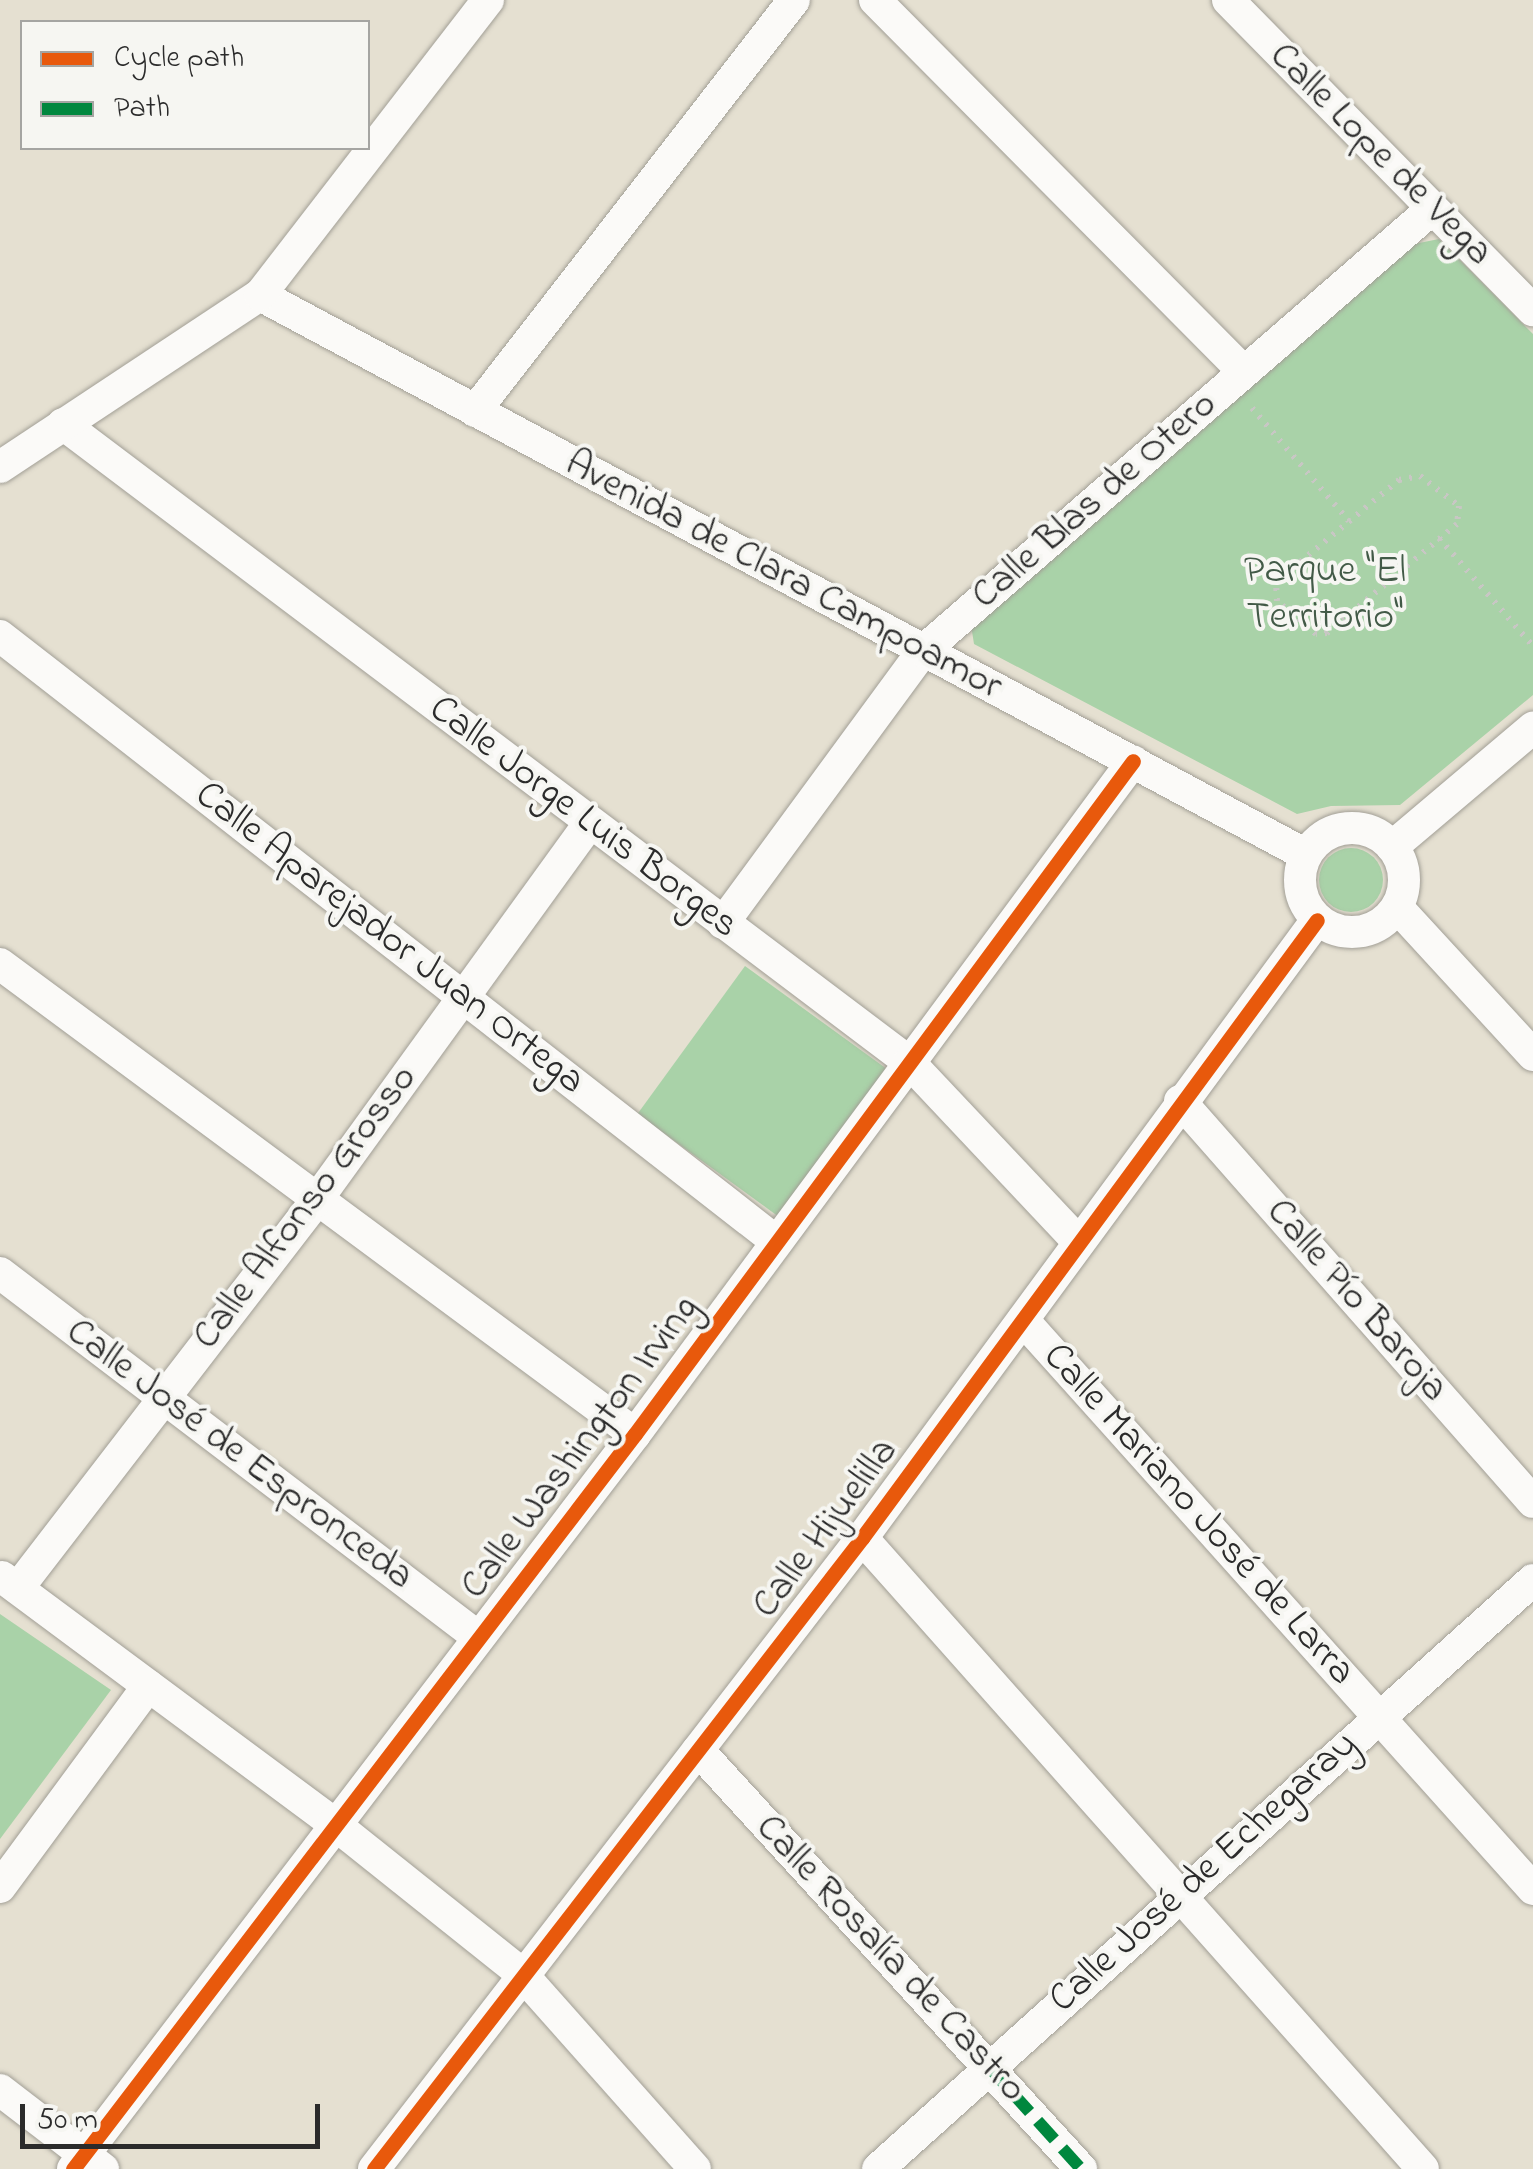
<!DOCTYPE html>
<meta charset="utf-8">
<style>
body{margin:0}
#map{position:relative;width:1533px;height:2169px;overflow:hidden;background:#e5e0d1;font-family:"Indie Flower",sans-serif}
div>[style]{position:absolute}
.green>*{inset:0;background:#a9d2a8;transform-origin:0 0}
.round{border-radius:50%}
.path>*{height:6px;margin-top:-3px;transform-origin:0;background:repeating-linear-gradient(90deg,#c8c7c4 0 2.5px,transparent 0 10.5px)}
.roads{filter:drop-shadow(0 0 2px #a29f96) drop-shadow(0 0 2px #a29f96)}
.street>*{height:32px;margin:-16px;padding:0 16px;transform-origin:16px;border-radius:16px;background:#fbfaf8}
.street>.ring{margin:-16px;padding:0;box-sizing:content-box;background:none;border:32px solid #fbfaf8;border-radius:50%}
.quiet>*{height:12px;margin-top:-6px;transform-origin:0;background:repeating-linear-gradient(90deg,#00873e 0 25px,transparent 0 37px)}
.cycleway>*{height:15px;margin:-7.5px;padding:0 7.5px;transform-origin:7.5px;border-radius:7.5px;background:#e8590c}
span{translate:-50% -50%;white-space:nowrap;text-align:center;line-height:1.15;-webkit-text-stroke:8px #f6f6f2;paint-order:stroke}
.street-label{font-size:40px;color:#2b2b2b}
.park-label{font-size:40px;color:#425a47}
.legend{position:absolute;left:20px;top:20px;width:350px;height:130px;box-sizing:border-box;background:#f6f6f2;border:2px solid #a5a5a2;margin:0;padding:12px 18px;list-style:none;font-size:30px;color:#2b2b2b}
.legend li{display:flex;align-items:center;gap:20px;height:50px}
.legend b{width:50px;border:2px solid #a5a5a2}
.scale{position:absolute;left:20px;top:2104px;width:300px;height:45px;box-sizing:border-box;border:5px solid #2b2b2b;border-top:0;padding-left:12px;font-size:30px;line-height:35px;white-space:nowrap;color:#2b2b2b;-webkit-text-stroke:8px #f6f6f2;paint-order:stroke}
</style>
<div id="map">
<div class="green">
<i style="clip-path:polygon(1439px 239px,1533px 334px,1533px 695px,1400px 805px,1331px 806px,1297px 814px,974px 644px,971px 625px,1414px 244px)"></i>
<i class="round" style="left:1319px;top:848px;width:64px;height:64px"></i>
<i style="left:745px;top:966px;width:175px;height:183px;rotate:36deg"></i>
<i style="clip-path:polygon(0 1614px,111px 1690px,0 1839px)"></i>
</div>
<div class="path">
<i style="left:1252px;top:408px;width:149px;rotate:49.4deg"></i>
<i style="left:1420px;top:476px;width:49px;rotate:37.6deg"></i>
<i style="left:1459px;top:506px;width:18px;rotate:96deg"></i>
<i style="left:1457px;top:524px;width:170px;rotate:140deg"></i>
<i style="left:1327px;top:633px;width:11px;rotate:175deg"></i>
<i style="left:1316px;top:634px;width:51px;rotate:-139.8deg"></i>
<i style="left:1277px;top:601px;width:19px;rotate:-93deg"></i>
<i style="left:1276px;top:582px;width:160px;rotate:-39.7deg"></i>
<i style="left:1399px;top:480px;width:21px;rotate:-11deg"></i>
<i style="left:1439px;top:538px;width:143px;rotate:49deg"></i>
</div>
<div class="roads">
<div class="street">
<i style="left:875px;top:0;width:523px;rotate:45.23deg"></i>
<i style="left:1228px;top:0;width:435px;rotate:45.5deg"></i>
<i style="left:260px;top:295px;width:1186px;rotate:28.16deg"></i>
<i style="left:475px;top:411px;width:520px;rotate:-52.18deg"></i>
<i style="left:63px;top:424px;width:1060px;rotate:37.02deg"></i>
<i style="left:909px;top:1062px;width:245px;rotate:46.7deg"></i>
<i style="left:0;top:467px;width:312px;rotate:-33.5deg"></i>
<i style="left:260px;top:295px;width:373px;rotate:-52.3deg"></i>
<i style="left:0;top:636px;width:985px;rotate:37.95deg"></i>
<i class="ring" style="left:1300px;top:828px;width:72px;height:72px"></i>
<i style="left:1392px;top:847px;width:185px;rotate:-40.2deg"></i>
<i style="left:1397px;top:907px;width:201px;rotate:47.4deg"></i>
<i style="left:723px;top:923px;width:338px;rotate:-53.7deg"></i>
<i style="left:923px;top:651px;width:674px;rotate:-40.97deg"></i>
<i style="left:0;top:964px;width:790px;rotate:36.51deg"></i>
<i style="left:1180px;top:1101px;width:534px;rotate:48.64deg"></i>
<i style="left:0;top:1273px;width:601px;rotate:37.29deg"></i>
<i style="left:1023px;top:1320px;width:764px;rotate:48.13deg"></i>
<i style="left:862px;top:1538px;width:844px;rotate:48.36deg"></i>
<i style="left:2px;top:1577px;width:412px;rotate:36.6deg"></i>
<i style="left:333px;top:1823px;width:241px;rotate:38.6deg"></i>
<i style="left:521px;top:1973px;width:262px;rotate:48.4deg"></i>
<i style="left:18px;top:1588px;width:488px;rotate:-52.4deg"></i>
<i style="left:316px;top:1201px;width:465px;rotate:-54.1deg"></i>
<i style="left:698px;top:1750px;width:568px;rotate:47.57deg"></i>
<i style="left:0;top:1887px;width:250px;rotate:-53.6deg"></i>
<i style="left:0;top:2090px;width:130px;rotate:37.5deg"></i>
<i style="left:73px;top:2169px;width:925px;rotate:-52.6deg"></i>
<i style="left:635px;top:1434px;width:837px;rotate:-53.5deg"></i>
<i style="left:374px;top:2169px;width:798px;rotate:-52.28deg"></i>
<i style="left:862px;top:1538px;width:767px;rotate:-53.64deg"></i>
<i style="left:878px;top:2169px;width:881px;rotate:-41.96deg"></i>
</div>
</div>
<div class="quiet">
<i style="left:988px;top:2066px;width:139px;rotate:47.9deg"></i>
</div>
<div class="cycleway">
<i style="left:73px;top:2169px;width:925px;rotate:-52.6deg"></i>
<i style="left:635px;top:1434px;width:837px;rotate:-53.5deg"></i>
<i style="left:374px;top:2169px;width:798px;rotate:-52.28deg"></i>
<i style="left:862px;top:1538px;width:767px;rotate:-53.64deg"></i>
</div>
<div class="street-label">
<span style="left:1380px;top:155px;rotate:45deg">Calle Lope de Vega</span>
<span style="left:1095px;top:501px;rotate:-41deg">Calle Blas de Otero</span>
<span style="left:783px;top:576px;rotate:28deg">Avenida de Clara Campoamor</span>
<span style="left:583px;top:818px;rotate:37deg">Calle Jorge Luis Borges</span>
<span style="left:389px;top:939px;rotate:38deg">Calle Aparejador Juan Ortega</span>
<span style="left:306px;top:1208px;rotate:-53deg">Calle Alfonso Grosso</span>
<span style="left:1356px;top:1301px;rotate:49deg">Calle Pío Baroja</span>
<span style="left:581px;top:1448px;rotate:-53deg">Calle Washington Irving</span>
<span style="left:239px;top:1455px;rotate:37deg">Calle José de Espronceda</span>
<span style="left:1198px;top:1515px;rotate:48deg">Calle Mariano José de Larra</span>
<span style="left:826px;top:1529px;rotate:-53deg">Calle Hijuelilla</span>
<span style="left:1204px;top:1873px;rotate:-42deg">Calle José de Echegaray</span>
<span style="left:890px;top:1959px;rotate:47deg">Calle Rosalía de Castro</span>
</div>
<div class="park-label">
<span style="left:1325px;top:595px">Parque "El<br>Territorio"</span>
</div>
<ul class="legend">
<li><b style="height:12px;background:#e8590c"></b>Cycle path</li>
<li><b style="height:12px;background:#00873e"></b>Path</li>
</ul>
<div class="scale">50 m</div>
</div>
